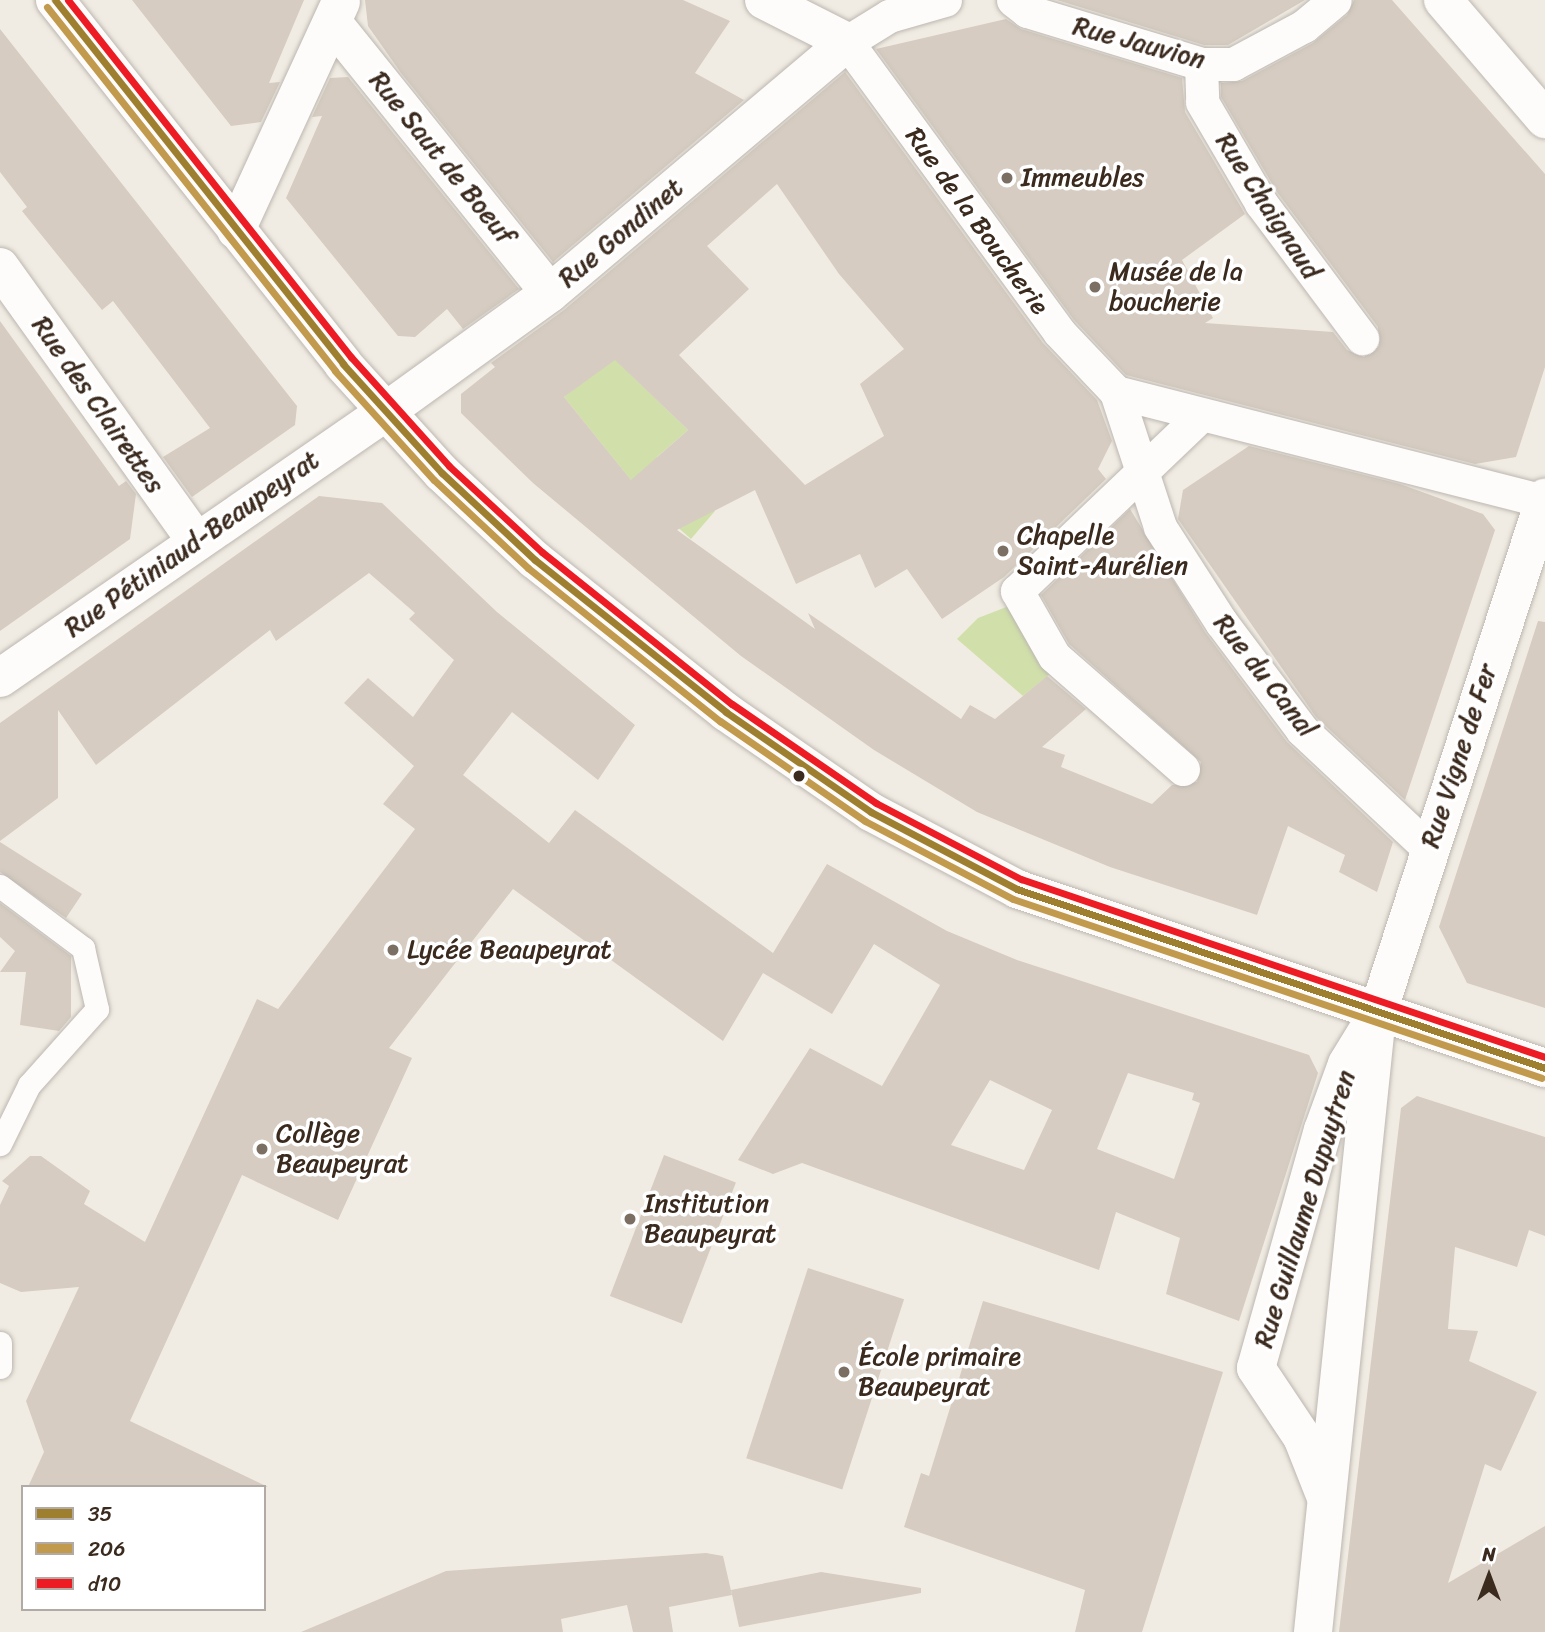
<!DOCTYPE html>
<meta charset="utf-8">
<style>
body{margin:0}
#map{position:relative;width:1545px;height:1632px;overflow:hidden;background:#f1ece3;font-family:Sriracha,sans-serif}
div>[style]{position:absolute}
.green>*{inset:0;background:#d1e0aa}
.building>*{inset:0;background:#d6ccc1;transform-origin:0 0}
.roads{filter:drop-shadow(0 0 2px #bcb7b0) drop-shadow(0 0 2px #bcb7b0)}
.service>*{height:23px;margin:-11.5px;padding:0 11.5px;transform-origin:11.5px;border-radius:11.5px;background:#fdfcfb}
.pedestrian>*{height:33px;margin:-16.5px;padding:0 16.5px;transform-origin:16.5px;border-radius:16.5px;background:#fdfcfb}
.minor>*{height:38px;margin:-19px;padding:0 19px;transform-origin:19px;border-radius:19px;background:#fdfcfb}
.tertiary>*{height:38px;margin:-19px;padding:0 19px;transform-origin:19px;border-radius:19px;background:#fdfcfb}
.secondary>*{height:38px;margin:-19px;padding:0 19px;transform-origin:19px;border-radius:19px;background:#fdfcfb}
.bus-1>*{height:7px;margin:-3.5px;padding:0 3.5px;transform-origin:3.5px;border-radius:3.5px;background:#9e7f30}
.bus-2>*{height:7px;margin:-3.5px;padding:0 3.5px;transform-origin:3.5px;border-radius:3.5px;background:#c29a4e}
.bus-3>*{height:7px;margin:-3.5px;padding:0 3.5px;transform-origin:3.5px;border-radius:3.5px;background:#ed1c24}
.dots>*{width:19px;height:19px;translate:-50% -50%;box-sizing:border-box;border:4px solid #fff;border-radius:50%}
span{translate:-50% -50%;white-space:nowrap;text-align:center;line-height:1.15;-webkit-text-stroke:7px #fff;paint-order:stroke}
.street-label{font-size:26px;color:#3b2a1e}
.poi-label{font-size:26px;color:#3b2a1e}
.left{translate:0 -50%;text-align:left}
.legend{position:absolute;left:21px;top:1485px;width:245px;height:126px;box-sizing:border-box;background:#fff;border:2px solid #b1aaa5;margin:0;padding:9px 12px;list-style:none;font-size:21px;color:#3b2a1e}
.legend li{display:flex;align-items:center;gap:14px;height:35px}
.legend b{width:35px;border:2px solid #b1aaa5}
.north{position:absolute;left:1454px;top:1541px;width:70px;height:70px;-webkit-text-stroke:5px #fff;paint-order:stroke;rotate:0deg;font-size:19px;font-weight:700;line-height:28px;text-align:center;color:#3b2a1e}
.north::after{content:'';display:block;margin:auto;width:24px;height:32px;background:#3b2a1e;clip-path:polygon(50% 0,100% 100%,50% 72%,0 100%)}
</style>
<div id="map">
<div class="green">
<i style="clip-path:polygon(635px 340px,629px 373px,688px 430px,657px 457px,715px 511px,691px 539px,647px 500px,564px 397px)"></i>
<i style="clip-path:polygon(1009px 606px,1051px 673px,1023px 696px,957px 639px,978px 618px)"></i>
</div>
<div class="building">
<i style="clip-path:polygon(132px 0,304px 0,269px 83px,280px 82px,261px 122px,231px 126px)"></i>
<i style="clip-path:polygon(365px 0,683px 0,730px 21px,695px 73px,744px 100px,553px 262px,401px 73px,368px 26px)"></i>
<i style="clip-path:polygon(1057px 0,1305px 0,1228px 45px,1204px 45px)"></i>
<i style="clip-path:polygon(1354px 0,1392px 0,1545px 174px,1545px 367px,1516px 457px,1475px 464px,1126px 375px,1074px 320px,876px 49px,1006px 19px,1021px 29px,1182px 78px,1185px 112px,1245px 214px,1182px 260px,1213px 318px,1205px 323px,1333px 332px,1347px 350px,1364px 357px,1379px 346px,1378px 327px,1277px 192px,1221px 97px,1221px 83px,1242px 81px,1313px 43px,1347px 15px)"></i>
<i style="clip-path:polygon(0 29px,297px 406px,295px 425px,192px 497px,163px 457px,210px 428px,113px 301px,102px 310px,22px 211px,27px 207px,0 172px)"></i>
<i style="clip-path:polygon(evenodd,845px 72px,1043px 343px,1097px 400px,1112px 441px,1098px 469px,1106px 479px,1004px 577px,942px 619px,907px 569px,875px 588px,860px 554px,796px 584px,755px 490px,677px 530px,815px 629px,808px 613px,961px 719px,970px 705px,995px 719px,1047px 676px,1086px 709px,1042px 747px,1065px 755px,1061px 767px,1152px 804px,1172px 785px,1197px 782px,1201px 762px,1069px 644px,1041px 595px,1130px 509px,1205px 632px,1287px 742px,1393px 842px,1377px 892px,1339px 872px,1345px 855px,1288px 826px,1257px 915px,1110px 867px,977px 812px,874px 750px,741px 656px,533px 483px,461px 413px,461px 394px,495px 367px,491px 363px,564px 310px,845px 72px,777px 184px,839px 274px,904px 349px,860px 384px,884px 436px,805px 485px,679px 355px,749px 289px,707px 246px,777px 184px,845px 72px,615px 360px,688px 430px,631px 480px,564px 397px,615px 360px)"></i>
<i style="clip-path:polygon(348px 77px,519px 289px,463px 329px,447px 309px,415px 337px,398px 336px,286px 198px,322px 116px,312px 117px,330px 78px)"></i>
<i style="clip-path:polygon(0 321px,119px 486px,126px 481px,136px 494px,130px 539px,0 631px)"></i>
<i style="clip-path:polygon(1249px 446px,1400px 484px,1483px 514px,1495px 530px,1405px 800px,1316px 717px,1178px 519px,1183px 490px)"></i>
<i style="clip-path:polygon(evenodd,319px 496px,382px 503px,497px 612px,635px 725px,598px 780px,512px 712px,463px 775px,549px 843px,575px 810px,773px 953px,827px 864px,947px 931px,1017px 960px,1309px 1055px,1318px 1073px,1239px 1321px,1166px 1294px,1180px 1238px,1116px 1212px,1099px 1270px,802px 1163px,773px 1174px,738px 1160px,810px 1048px,882px 1086px,940px 985px,874px 944px,832px 1014px,763px 973px,723px 1041px,513px 889px,389px 1048px,412px 1058px,338px 1220px,242px 1175px,130px 1421px,268px 1487px,28px 1487px,44px 1452px,26px 1401px,79px 1287px,21px 1292px,0 1283px,0 1205px,9px 1186px,2px 1181px,30px 1156px,41px 1156px,90px 1191px,84px 1204px,145px 1242px,257px 999px,278px 1009px,415px 829px,383px 804px,414px 766px,344px 703px,368px 678px,413px 717px,454px 660px,409px 619px,415px 613px,369px 573px,276px 641px,270px 630px,96px 765px,58px 710px,58px 798px,0 841px,0 723px,319px 496px,1128px 1073px,1194px 1093px,1192px 1100px,1200px 1103px,1174px 1179px,1097px 1149px,1128px 1073px,319px 496px,990px 1080px,1052px 1110px,1024px 1170px,951px 1145px,990px 1080px)"></i>
<i style="clip-path:polygon(1538px 621px,1545px 622px,1545px 1008px,1467px 983px,1439px 927px)"></i>
<i style="clip-path:polygon(0 842px,82px 894px,66px 918px,0 872px)"></i>
<i style="clip-path:polygon(0 903px,71px 956px,71px 1017px,59px 1031px,20px 1025px,26px 972px,0 972px,15px 951px,0 937px)"></i>
<i style="clip-path:polygon(1417px 1096px,1545px 1137px,1545px 1236px,1529px 1230px,1517px 1267px,1455px 1247px,1448px 1329px,1478px 1331px,1469px 1361px,1537px 1392px,1501px 1471px,1485px 1464px,1448px 1583px,1545px 1526px,1545px 1632px,1339px 1632px,1401px 1108px)"></i>
<i style="left:664px;top:1155px;width:77px;height:151px;rotate:21deg"></i>
<i style="left:808px;top:1268px;width:101px;height:200px;rotate:18deg"></i>
<i style="clip-path:polygon(983px 1301px,1223px 1372px,1142px 1632px,1075px 1632px,1085px 1590px,904px 1527px,921px 1473px,929px 1476px)"></i>
<i style="clip-path:polygon(706px 1553px,723px 1556px,732px 1595px,669px 1607px,673px 1632px,633px 1632px,627px 1605px,561px 1619px,563px 1632px,301px 1632px,446px 1571px)"></i>
<i style="clip-path:polygon(821px 1572px,921px 1588px,921px 1593px,739px 1627px,731px 1590px)"></i>
</div>
<div class="roads">
<div class="service">
<i style="left:0;top:886px;width:104px;rotate:36.8deg"></i>
<i style="left:83px;top:948px;width:63px;rotate:77.1deg"></i>
<i style="left:97px;top:1009px;width:102px;rotate:131.8deg"></i>
<i style="left:29px;top:1085px;width:66px;rotate:116.2deg"></i>
<i style="left:0;top:1343px;width:24px;rotate:90deg"></i>
</div>
<div class="pedestrian">
<i style="left:945px;top:0;width:58px;rotate:164.1deg"></i>
<i style="left:889px;top:16px;width:49px;rotate:148.2deg"></i>
<i style="left:847px;top:42px;width:359px;rotate:53.8deg"></i>
<i style="left:1059px;top:332px;width:83px;rotate:46.5deg"></i>
<i style="left:1116px;top:392px;width:142px;rotate:71.9deg"></i>
<i style="left:1160px;top:527px;width:113px;rotate:57.3deg"></i>
<i style="left:1221px;top:622px;width:135px;rotate:53.1deg"></i>
<i style="left:1302px;top:730px;width:174px;rotate:43.1deg"></i>
<i style="left:1013px;top:0;width:18px;rotate:38deg"></i>
<i style="left:1027px;top:11px;width:182px;rotate:16.9deg"></i>
<i style="left:1201px;top:64px;width:32px"></i>
<i style="left:1233px;top:64px;width:81px;rotate:-28.2deg"></i>
<i style="left:1304px;top:26px;width:40px;rotate:-40deg"></i>
<i style="left:1201px;top:64px;width:38px;rotate:88deg"></i>
<i style="left:1202px;top:102px;width:117px;rotate:59.7deg"></i>
<i style="left:1261px;top:203px;width:169px;rotate:53.2deg"></i>
<i style="left:1116px;top:392px;width:441px;rotate:14.3deg"></i>
<i style="left:1183px;top:769px;width:171px;rotate:-138.8deg"></i>
<i style="left:1054px;top:656px;width:75px;rotate:-119.6deg"></i>
<i style="left:1017px;top:591px;width:253px;rotate:-43.7deg"></i>
</div>
<div class="minor">
<i style="left:1443px;top:0;width:157px;rotate:49.4deg"></i>
<i style="left:333px;top:23px;width:346px;rotate:51.2deg"></i>
<i style="left:236px;top:230px;width:251px;rotate:-65.3deg"></i>
<i style="left:0;top:267px;width:338px;rotate:54.4deg"></i>
<i style="left:385px;top:412px;width:203px;rotate:-35.8deg"></i>
<i style="left:550px;top:293px;width:389px;rotate:-40.2deg"></i>
<i style="left:847px;top:42px;width:93px;rotate:-153.2deg"></i>
<i style="left:1325px;top:1495px;width:62px;rotate:-111.6deg"></i>
<i style="left:1302px;top:1437px;width:83px;rotate:-123.7deg"></i>
<i style="left:1256px;top:1368px;width:247px;rotate:-74.3deg"></i>
<i style="left:1323px;top:1130px;width:70px;rotate:-70deg"></i>
<i style="left:1347px;top:1064px;width:48px;rotate:-58.6deg"></i>
<i style="left:1313px;top:1632px;width:620px;rotate:-84.08deg"></i>
<i style="left:1377px;top:1015px;width:544px;rotate:-72deg"></i>
</div>
<div class="tertiary">
<i style="left:0;top:678px;width:468px;rotate:-34.6deg"></i>
</div>
<div class="secondary">
<i style="left:55px;top:0;width:464px;rotate:51.6deg"></i>
<i style="left:343px;top:364px;width:147px;rotate:47.8deg"></i>
<i style="left:442px;top:473px;width:127px;rotate:43.1deg"></i>
<i style="left:535px;top:560px;width:244px;rotate:38.5deg"></i>
<i style="left:726px;top:712px;width:176px;rotate:34.6deg"></i>
<i style="left:871px;top:812px;width:165px;rotate:27.8deg"></i>
<i style="left:1017px;top:889px;width:558px;rotate:18.73deg"></i>
</div>
</div>
<div class="bus-1">
<i style="left:55px;top:0;width:464px;rotate:51.6deg"></i>
<i style="left:343px;top:364px;width:147px;rotate:47.8deg"></i>
<i style="left:442px;top:473px;width:127px;rotate:43.1deg"></i>
<i style="left:535px;top:560px;width:244px;rotate:38.5deg"></i>
<i style="left:726px;top:712px;width:176px;rotate:34.6deg"></i>
<i style="left:871px;top:812px;width:165px;rotate:27.8deg"></i>
<i style="left:1017px;top:889px;width:558px;rotate:18.73deg"></i>
</div>
<div class="bus-2">
<i style="left:47px;top:7px;width:464px;rotate:51.6deg"></i>
<i style="left:335px;top:371px;width:147px;rotate:47.8deg"></i>
<i style="left:434px;top:480px;width:129px;rotate:43.1deg"></i>
<i style="left:528px;top:568px;width:246px;rotate:38.6deg"></i>
<i style="left:720px;top:721px;width:176px;rotate:34.6deg"></i>
<i style="left:865px;top:821px;width:167px;rotate:27.8deg"></i>
<i style="left:1013px;top:899px;width:558px;rotate:18.69deg"></i>
</div>
<div class="bus-3">
<i style="left:68px;top:0;width:456px;rotate:51.6deg"></i>
<i style="left:351px;top:357px;width:147px;rotate:48deg"></i>
<i style="left:449px;top:466px;width:127px;rotate:42.8deg"></i>
<i style="left:542px;top:552px;width:243px;rotate:38.7deg"></i>
<i style="left:732px;top:704px;width:175px;rotate:34.5deg"></i>
<i style="left:876px;top:803px;width:164px;rotate:27.7deg"></i>
<i style="left:1021px;top:879px;width:553px;rotate:18.76deg"></i>
</div>
<div class="dots">
<i style="left:1007px;top:178px;background:#7b6e63"></i>
<i style="left:1095px;top:287px;background:#7b6e63"></i>
<i style="left:1003px;top:551px;background:#7b6e63"></i>
<i style="left:799px;top:776px;background:#3b2a1e"></i>
<i style="left:393px;top:950px;background:#7b6e63"></i>
<i style="left:262px;top:1149px;background:#7b6e63"></i>
<i style="left:630px;top:1219px;background:#7b6e63"></i>
<i style="left:844px;top:1372px;background:#7b6e63"></i>
</div>
<div class="street-label">
<span style="left:1139px;top:43px;rotate:15deg">Rue Jauvion</span>
<span style="left:442px;top:158px;rotate:51deg">Rue Saut de Boeuf</span>
<span style="left:1268px;top:206px;rotate:57deg">Rue Chaignaud</span>
<span style="left:977px;top:221px;rotate:54deg">Rue de la Boucherie</span>
<span style="left:621px;top:233px;rotate:-40deg">Rue Gondinet</span>
<span style="left:98px;top:405px;rotate:55deg">Rue des Clairettes</span>
<span style="left:192px;top:544px;rotate:-35deg">Rue Pétiniaud-Beaupeyrat</span>
<span style="left:1265px;top:676px;rotate:52deg">Rue du Canal</span>
<span style="left:1459px;top:756px;rotate:-72deg">Rue Vigne de Fer</span>
<span style="left:1305px;top:1209px;rotate:-73deg">Rue Guillaume Dupuytren</span>
</div>
<div class="poi-label">
<span class="left" style="left:1021px;top:178px">Immeubles</span>
<span class="left" style="left:1109px;top:287px">Musée de la<br>boucherie</span>
<span class="left" style="left:1017px;top:551px">Chapelle<br>Saint-Aurélien</span>
<span class="left" style="left:407px;top:950px">Lycée Beaupeyrat</span>
<span class="left" style="left:276px;top:1149px">Collège<br>Beaupeyrat</span>
<span class="left" style="left:644px;top:1219px">Institution<br>Beaupeyrat</span>
<span class="left" style="left:858px;top:1372px">École primaire<br>Beaupeyrat</span>
</div>
<ul class="legend">
<li><b style="height:9px;background:#9e7f30"></b>35</li>
<li><b style="height:9px;background:#c29a4e"></b>206</li>
<li><b style="height:9px;background:#ed1c24"></b>d10</li>
</ul>
<div class="north">N</div>
</div>
